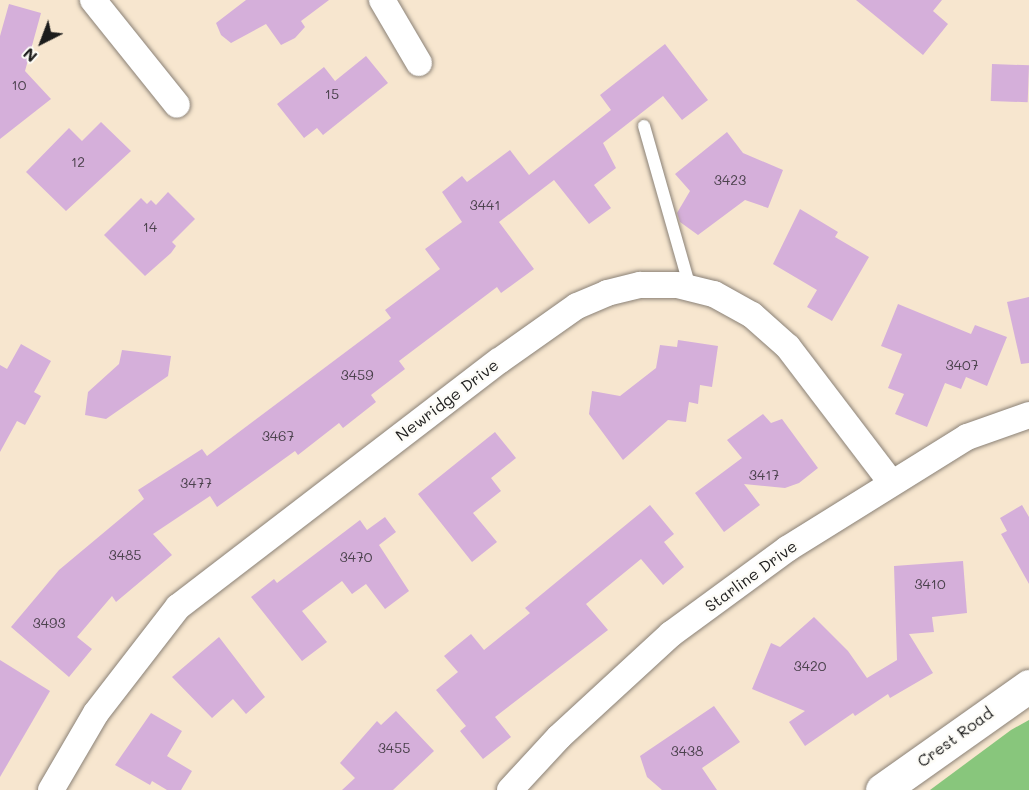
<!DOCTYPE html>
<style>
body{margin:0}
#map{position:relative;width:1029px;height:790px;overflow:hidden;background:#f7e6cf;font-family:Mali,sans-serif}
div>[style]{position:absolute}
.green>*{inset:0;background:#88c67c}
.building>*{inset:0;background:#d5afda;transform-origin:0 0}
.roads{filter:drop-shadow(0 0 2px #8a8176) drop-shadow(0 0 2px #8a8176)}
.lane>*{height:12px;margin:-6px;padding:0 6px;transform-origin:6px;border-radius:6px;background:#fff}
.street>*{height:26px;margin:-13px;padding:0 13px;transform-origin:13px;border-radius:13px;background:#fff}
.secondary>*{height:33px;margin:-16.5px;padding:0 16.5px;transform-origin:16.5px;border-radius:16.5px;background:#fff}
span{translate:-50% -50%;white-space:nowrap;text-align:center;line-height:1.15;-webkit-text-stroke:5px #fdfcf7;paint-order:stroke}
.number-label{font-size:14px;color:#4a414c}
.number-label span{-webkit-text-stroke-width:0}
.street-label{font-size:16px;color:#1c1c1c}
.north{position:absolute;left:12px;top:12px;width:60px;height:60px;-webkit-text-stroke:4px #fdfcf7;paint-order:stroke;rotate:222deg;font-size:16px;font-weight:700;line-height:24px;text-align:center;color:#1c1c1c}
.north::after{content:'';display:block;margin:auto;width:21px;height:27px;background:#1c1c1c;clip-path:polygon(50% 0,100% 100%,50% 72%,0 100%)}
</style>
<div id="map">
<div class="green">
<i style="clip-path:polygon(1029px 720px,1029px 790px,930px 790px,1011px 730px)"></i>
</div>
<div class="building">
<i style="clip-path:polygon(246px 0,329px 0,301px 21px,305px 27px,295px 38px,281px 45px,266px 24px,231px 43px,221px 35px,216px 23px)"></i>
<i style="clip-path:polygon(856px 0,942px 0,933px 11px,948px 24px,923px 55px)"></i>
<i style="clip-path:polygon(9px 4px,41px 13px,25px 71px,51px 99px,0 139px,0 36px)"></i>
<i style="clip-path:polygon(665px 44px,708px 100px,682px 120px,663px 96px,603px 143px,616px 168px,594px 185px,611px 208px,589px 224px,554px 180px,499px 222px,534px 269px,501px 293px,497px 287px,399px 361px,405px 369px,371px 395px,376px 402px,343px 428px,339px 423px,298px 455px,295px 451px,217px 507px,210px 496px,153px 534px,172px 555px,116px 602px,112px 596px,77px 637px,92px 649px,69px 677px,11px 627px,59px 570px,144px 499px,138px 490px,202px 449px,207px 456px,391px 318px,385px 310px,440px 269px,425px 249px,462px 222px,442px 192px,462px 176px,467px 182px,510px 150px,529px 175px,611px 110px,600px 95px)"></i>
<i style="clip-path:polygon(366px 56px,388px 83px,323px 135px,317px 128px,304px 138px,277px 104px,324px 67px,335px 81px)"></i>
<i style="left:992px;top:64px;width:37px;height:37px;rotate:2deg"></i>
<i style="clip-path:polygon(101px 122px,131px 151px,66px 211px,26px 172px,69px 128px,82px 141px)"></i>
<i style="clip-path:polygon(727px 132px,743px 153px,783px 170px,768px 208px,745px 200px,698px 235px,680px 222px,677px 213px,690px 191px,675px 174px)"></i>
<i style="clip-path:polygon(168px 192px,195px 219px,172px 242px,176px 246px,171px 253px,145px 276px,104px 235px,141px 198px,147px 204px,151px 200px,156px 205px)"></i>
<i style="clip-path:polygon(800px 209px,838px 232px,835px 237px,869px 257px,832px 321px,807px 307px,817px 290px,773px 264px)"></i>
<i style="clip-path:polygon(1029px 297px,1029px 363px,1021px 364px,1007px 302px)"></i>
<i style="clip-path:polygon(898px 304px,971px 334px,975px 325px,1007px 337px,987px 386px,966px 377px,961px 389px,945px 383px,927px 427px,895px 414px,904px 394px,888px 388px,902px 354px,881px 346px)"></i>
<i style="clip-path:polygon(678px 340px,718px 346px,712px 387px,700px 385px,698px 404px,689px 402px,686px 422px,668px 420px,623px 460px,589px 414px,592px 391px,620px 396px,656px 368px,660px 345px,677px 347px)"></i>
<i style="clip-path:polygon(21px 344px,51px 361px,34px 392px,41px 396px,25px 425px,17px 421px,0 452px,0 365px,7px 369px)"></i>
<i style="clip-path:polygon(122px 350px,171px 356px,168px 376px,106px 419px,85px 415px,88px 392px,119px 364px)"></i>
<i style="clip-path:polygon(763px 414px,771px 423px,782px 419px,818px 468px,799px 483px,785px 488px,744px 484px,760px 505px,724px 532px,695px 493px,742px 458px,727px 440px)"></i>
<i style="clip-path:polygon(495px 432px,516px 458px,491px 478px,501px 491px,473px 513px,497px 542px,472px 562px,418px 494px)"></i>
<i style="clip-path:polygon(650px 505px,674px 534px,664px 542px,684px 567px,663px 585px,641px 559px,586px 604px,608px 630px,495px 717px,511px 737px,483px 759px,460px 731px,466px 726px,436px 690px,458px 672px,444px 656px,471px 634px,484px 650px,530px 613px,525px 608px)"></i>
<i style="clip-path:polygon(1022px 505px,1029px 517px,1029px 584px,1001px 534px,1007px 531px,1000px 518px)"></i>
<i style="clip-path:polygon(385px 517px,396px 532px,379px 545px,409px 591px,385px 609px,366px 584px,352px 594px,342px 581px,302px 611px,327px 642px,302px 661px,251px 597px,274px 579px,277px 583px,360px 520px,367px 530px)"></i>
<i style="clip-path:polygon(963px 561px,967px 613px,932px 617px,934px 632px,909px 634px,933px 673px,890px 698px,888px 694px,855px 716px,853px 713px,805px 746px,789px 722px,805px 711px,752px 689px,771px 643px,780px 647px,814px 617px,848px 651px,867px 678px,897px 660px,894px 566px)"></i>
<i style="clip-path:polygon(219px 637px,265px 697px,246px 714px,233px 699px,212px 718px,172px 677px)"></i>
<i style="clip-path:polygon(0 660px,50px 691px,0 777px)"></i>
<i style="clip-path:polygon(714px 706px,740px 742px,702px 768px,717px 790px,662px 790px,647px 777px,640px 756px)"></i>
<i style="clip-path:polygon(396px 711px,434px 751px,393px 790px,342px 790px,355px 778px,340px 763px,377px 721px,381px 725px)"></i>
<i style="clip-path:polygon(151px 713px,182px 731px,167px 756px,192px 771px,181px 790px,167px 790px,152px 781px,150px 785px,115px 765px)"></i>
</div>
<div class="roads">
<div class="lane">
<i style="left:644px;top:126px;width:167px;rotate:74.1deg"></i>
</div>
<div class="street">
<i style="left:93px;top:0;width:134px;rotate:51.3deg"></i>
<i style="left:382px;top:0;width:73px;rotate:59.6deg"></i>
<i style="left:51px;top:790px;width:89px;rotate:-59.7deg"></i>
<i style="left:96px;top:713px;width:134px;rotate:-52.3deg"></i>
<i style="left:178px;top:607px;width:404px;rotate:-37.5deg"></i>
<i style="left:499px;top:361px;width:95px;rotate:-35.2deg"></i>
<i style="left:577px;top:306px;width:33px;rotate:-23deg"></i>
<i style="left:607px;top:293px;width:34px;rotate:-14deg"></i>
<i style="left:640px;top:285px;width:37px"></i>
<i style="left:677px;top:285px;width:38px;rotate:14deg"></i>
<i style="left:714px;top:294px;width:43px;rotate:28.9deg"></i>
<i style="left:752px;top:315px;width:48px;rotate:41.6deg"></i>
<i style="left:788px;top:347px;width:170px;rotate:52.7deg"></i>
<i style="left:510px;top:790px;width:72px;rotate:-47.2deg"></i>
<i style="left:559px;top:737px;width:152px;rotate:-42.6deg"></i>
<i style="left:671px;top:634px;width:144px;rotate:-36.2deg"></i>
<i style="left:787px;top:549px;width:212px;rotate:-31.9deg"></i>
<i style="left:967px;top:437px;width:66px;rotate:-19.5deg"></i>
</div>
<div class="secondary">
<i style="left:882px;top:790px;width:180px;rotate:-35.3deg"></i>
</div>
</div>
<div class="number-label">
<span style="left:19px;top:85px">10</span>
<span style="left:332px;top:94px">15</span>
<span style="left:78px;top:162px">12</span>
<span style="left:730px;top:180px">3423</span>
<span style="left:485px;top:205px">3441</span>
<span style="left:150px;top:227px">14</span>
<span style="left:962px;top:365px">3407</span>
<span style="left:357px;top:375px">3459</span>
<span style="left:278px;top:436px">3467</span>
<span style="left:764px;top:475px">3417</span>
<span style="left:196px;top:483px">3477</span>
<span style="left:125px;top:555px">3485</span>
<span style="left:356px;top:557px">3470</span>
<span style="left:930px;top:584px">3410</span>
<span style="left:49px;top:623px">3493</span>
<span style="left:810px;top:666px">3420</span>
<span style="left:394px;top:748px">3455</span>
<span style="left:687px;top:751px">3438</span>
</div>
<div class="street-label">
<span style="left:447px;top:400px;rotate:-37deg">Newridge Drive</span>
<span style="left:751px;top:576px;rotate:-36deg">Starline Drive</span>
<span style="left:955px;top:737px;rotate:-36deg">Crest Road</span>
</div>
<div class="north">N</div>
</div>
